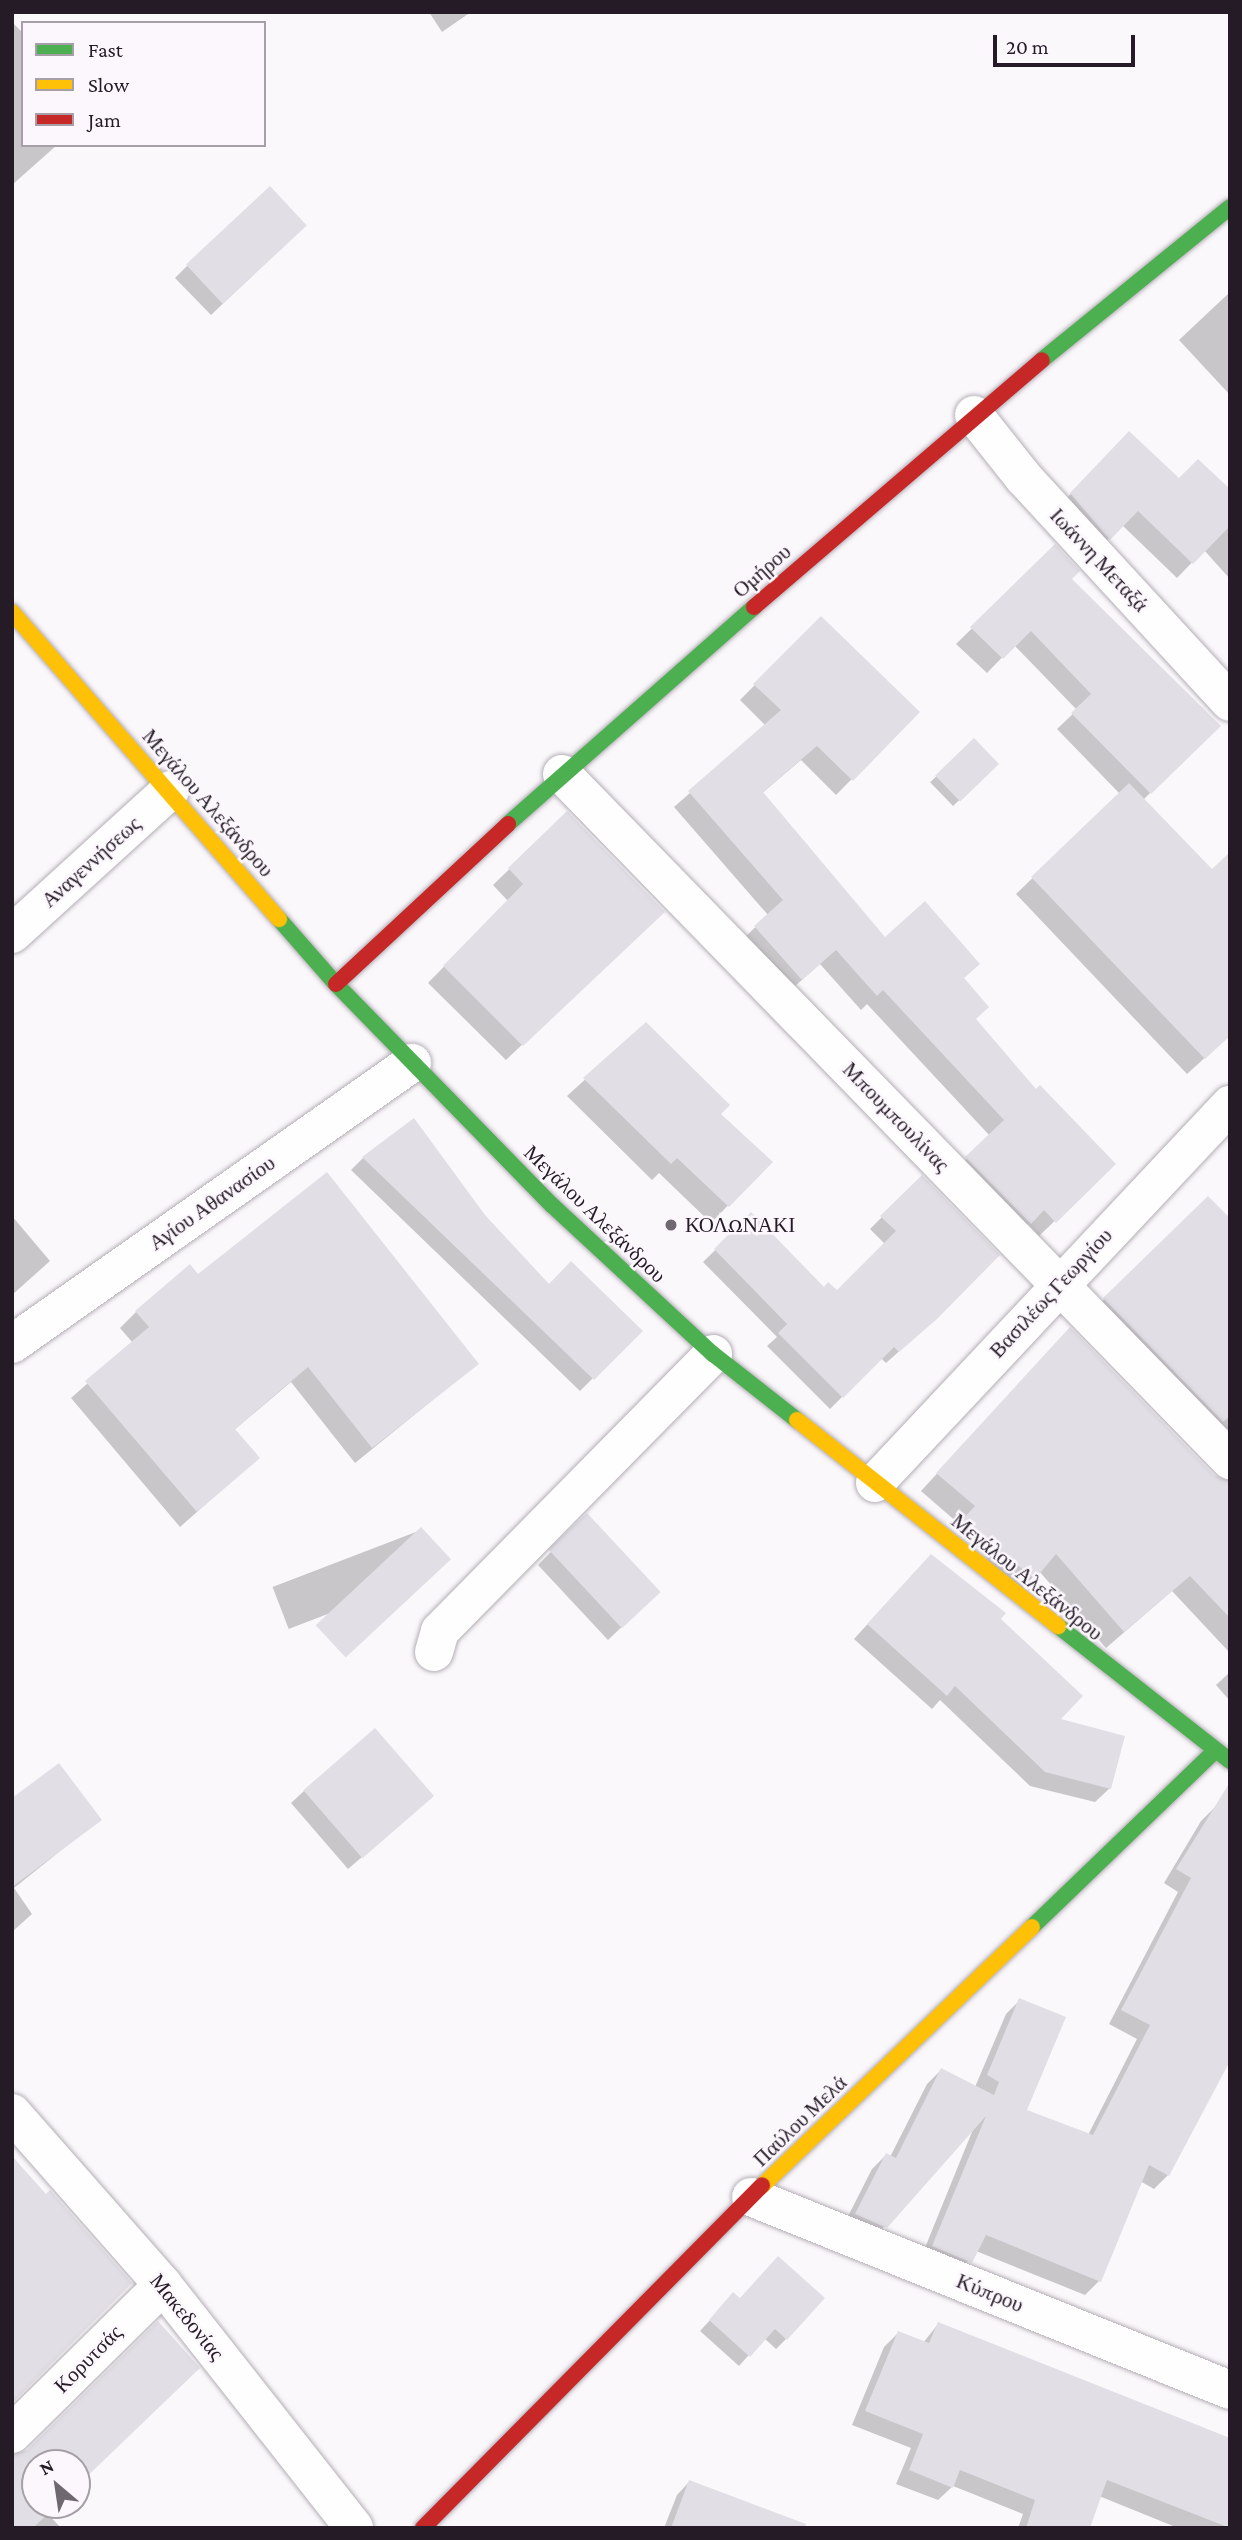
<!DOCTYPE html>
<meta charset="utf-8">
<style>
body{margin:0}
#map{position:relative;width:1242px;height:2540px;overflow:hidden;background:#fbf8fc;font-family:"Crimson Pro",serif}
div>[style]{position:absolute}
.shadow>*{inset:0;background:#0003;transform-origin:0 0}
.building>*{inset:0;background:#e1dee5;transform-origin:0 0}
.roads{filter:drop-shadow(0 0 2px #b4aeb5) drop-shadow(0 0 2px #b4aeb5)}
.street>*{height:38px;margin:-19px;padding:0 19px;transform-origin:19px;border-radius:19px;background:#fefeff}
.fast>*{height:16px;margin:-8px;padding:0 8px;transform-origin:8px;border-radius:8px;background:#4caf50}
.slow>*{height:16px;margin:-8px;padding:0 8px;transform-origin:8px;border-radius:8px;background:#ffc107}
.jam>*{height:16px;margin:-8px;padding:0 8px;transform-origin:8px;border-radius:8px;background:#c62828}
.dots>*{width:19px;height:19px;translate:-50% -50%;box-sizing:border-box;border:4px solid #fcf7fd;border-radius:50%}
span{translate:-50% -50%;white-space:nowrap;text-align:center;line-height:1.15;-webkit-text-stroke:5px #fcf7fd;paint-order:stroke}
.street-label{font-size:21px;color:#241b26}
.poi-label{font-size:21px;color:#241b26}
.left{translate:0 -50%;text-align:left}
.frame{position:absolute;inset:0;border:14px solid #241b26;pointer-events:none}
.legend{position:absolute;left:21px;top:21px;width:245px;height:126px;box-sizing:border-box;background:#fcf7fd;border:2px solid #a69fa7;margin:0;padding:9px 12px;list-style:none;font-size:21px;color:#241b26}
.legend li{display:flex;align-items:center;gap:14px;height:35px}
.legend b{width:35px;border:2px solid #a69fa7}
.north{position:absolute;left:21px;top:2449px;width:70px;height:70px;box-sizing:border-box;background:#fcf7fd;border:2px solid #a69fa7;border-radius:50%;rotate:331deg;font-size:19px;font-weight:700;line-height:28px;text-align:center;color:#241b26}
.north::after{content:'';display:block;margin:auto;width:24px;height:32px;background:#6f6871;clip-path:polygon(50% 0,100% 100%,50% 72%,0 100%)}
.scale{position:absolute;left:993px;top:35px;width:142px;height:32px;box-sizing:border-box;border:4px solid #241b26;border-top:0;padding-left:9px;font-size:21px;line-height:24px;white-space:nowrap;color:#241b26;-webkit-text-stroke:5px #fcf7fd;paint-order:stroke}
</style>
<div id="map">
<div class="shadow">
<i style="clip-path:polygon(429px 12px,471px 12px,442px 32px)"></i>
<i style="clip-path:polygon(12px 22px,23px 33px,23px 145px,57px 145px,12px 185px)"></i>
<i style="clip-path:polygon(292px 238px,211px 315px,175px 278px,188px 265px)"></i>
<i style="clip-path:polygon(1230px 292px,1230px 395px,1179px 340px)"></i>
<i style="clip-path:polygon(1129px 434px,1179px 481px,1230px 491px,1230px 579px,1204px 550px,1177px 578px,1122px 525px,1094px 554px,1055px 510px)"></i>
<i style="clip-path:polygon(1055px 547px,1070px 579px,1218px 726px,1143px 800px,1230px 1035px,1187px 1074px,1016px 894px,1120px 794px,1057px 729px,1077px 710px,1014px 645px,987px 673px,956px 644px)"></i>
<i style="clip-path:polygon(821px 618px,918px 712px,836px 795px,801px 760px,761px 794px,884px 939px,963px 979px,975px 1020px,1036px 1091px,1114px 1164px,1039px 1236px,1028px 1224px,1014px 1237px,952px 1173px,990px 1136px,867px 1004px,861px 1010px,820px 964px,786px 994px,740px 942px,768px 915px,674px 807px,766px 726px,740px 700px)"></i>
<i style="left:974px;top:740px;width:33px;height:61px;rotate:46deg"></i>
<i style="clip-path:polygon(567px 813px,647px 927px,506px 1060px,428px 983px,508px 901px,493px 885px)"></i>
<i style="clip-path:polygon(646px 1024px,718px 1114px,770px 1162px,711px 1223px,659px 1173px,652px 1180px,567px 1096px)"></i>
<i style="clip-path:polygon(363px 1158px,483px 1216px,549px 1286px,640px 1331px,580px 1391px,351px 1170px)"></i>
<i style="clip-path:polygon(922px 1177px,922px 1331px,886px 1363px,881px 1358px,830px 1409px,767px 1346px,777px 1337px,703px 1262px,751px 1215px,824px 1289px,837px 1293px,885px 1244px,870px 1229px)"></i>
<i style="clip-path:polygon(1208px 1198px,1230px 1310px,1230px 1465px,1087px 1316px)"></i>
<i style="clip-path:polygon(12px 1216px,50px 1261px,12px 1295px)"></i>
<i style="clip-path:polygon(198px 1276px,477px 1364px,355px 1463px,291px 1382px,234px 1430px,258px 1458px,180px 1527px,71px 1398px,133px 1343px,120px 1328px,136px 1312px)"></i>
<i style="clip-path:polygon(1053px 1347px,1214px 1477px,1230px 1481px,1230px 1653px,1172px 1591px,1106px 1648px,1039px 1571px,1016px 1595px,959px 1524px,921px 1491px)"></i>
<i style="clip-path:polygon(587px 1515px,646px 1604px,608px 1640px,538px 1565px)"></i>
<i style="left:421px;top:1530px;width:45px;height:159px;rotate:69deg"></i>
<i style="clip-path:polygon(917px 1570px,998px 1619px,1057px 1720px,1110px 1788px,1095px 1802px,1030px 1786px,940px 1700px,932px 1709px,854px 1639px)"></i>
<i style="clip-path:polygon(1230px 1672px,1230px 1701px,1216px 1685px)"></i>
<i style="clip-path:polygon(304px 1791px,419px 1808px,348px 1869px,291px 1803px)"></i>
<i style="clip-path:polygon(12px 1800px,99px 1820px,14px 1888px,32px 1914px,12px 1932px)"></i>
<i style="clip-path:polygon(1215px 1807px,1168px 2175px,1154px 2189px,1140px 2181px,1099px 2281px,1085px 2295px,976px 2251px,957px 2275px,920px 2260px,974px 2127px,871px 2241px,842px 2228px,872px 2169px,886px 2155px,890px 2157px,927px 2084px,941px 2070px,975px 2087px,1006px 2014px,1020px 2000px,1025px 2111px,1088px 2135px,1137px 2039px,1109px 2024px,1178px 1892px,1164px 1883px,1201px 1821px)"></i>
<i style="clip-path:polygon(768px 2268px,786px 2339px,776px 2349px,764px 2338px,739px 2366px,700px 2331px,724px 2305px,740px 2300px)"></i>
<i style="clip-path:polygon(938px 2324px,1230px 2528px,1178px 2528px,1099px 2496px,1089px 2528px,1018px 2528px,1023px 2514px,953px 2486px,938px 2500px,896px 2484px,911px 2448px,852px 2425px,884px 2347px,898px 2333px,923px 2343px)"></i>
<i style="clip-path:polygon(167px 2333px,77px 2484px,77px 2463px,35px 2463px,35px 2505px,55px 2505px,47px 2513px,61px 2528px,12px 2528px,12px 2481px)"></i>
<i style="clip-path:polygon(689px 2482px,762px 2528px,664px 2528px,677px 2495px)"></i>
</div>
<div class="building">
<i style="left:270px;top:186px;width:54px;height:115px;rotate:47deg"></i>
<i style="clip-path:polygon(1129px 431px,1179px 478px,1198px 459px,1230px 489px,1230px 526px,1193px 564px,1138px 511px,1110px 540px,1070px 493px)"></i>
<i style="clip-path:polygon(1055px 544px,1080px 571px,1072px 579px,1221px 726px,1151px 794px,1071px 713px,1091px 694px,1031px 631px,1003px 659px,970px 627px)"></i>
<i style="clip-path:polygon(821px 616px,920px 712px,853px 781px,817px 746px,763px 792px,885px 937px,925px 901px,980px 964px,964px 978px,989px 1007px,976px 1019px,1036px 1089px,1040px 1085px,1116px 1164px,1056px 1223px,1044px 1210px,1031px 1224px,965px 1157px,1004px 1120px,883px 990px,877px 996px,836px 950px,802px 980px,754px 926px,783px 900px,688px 791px,781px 710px,753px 684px)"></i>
<i style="left:974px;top:738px;width:36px;height:54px;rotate:46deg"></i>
<i style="clip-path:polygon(1129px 783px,1212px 869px,1230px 852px,1230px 1036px,1205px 1059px,1031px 877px)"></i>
<i style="clip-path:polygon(567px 811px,665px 912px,523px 1046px,443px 966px,523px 884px,508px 868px)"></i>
<i style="clip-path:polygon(646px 1022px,730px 1105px,721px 1114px,773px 1162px,729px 1207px,677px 1158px,671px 1164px,583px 1078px)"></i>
<i style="clip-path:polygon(414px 1118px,485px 1215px,549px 1284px,571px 1261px,643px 1331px,594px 1380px,362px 1157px)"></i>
<i style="clip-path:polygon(327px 1172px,479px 1364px,372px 1448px,308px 1367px,235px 1429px,260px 1458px,197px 1512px,85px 1381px,149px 1327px,135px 1311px,190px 1264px,198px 1274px)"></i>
<i style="clip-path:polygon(922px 1175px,1000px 1255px,937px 1319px,899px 1352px,894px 1347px,843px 1398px,778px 1333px,787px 1324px,714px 1249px,751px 1212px,824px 1287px,828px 1282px,837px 1290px,896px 1231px,880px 1216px)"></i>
<i style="clip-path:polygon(1208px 1196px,1230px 1218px,1230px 1416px,1223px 1422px,1103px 1298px)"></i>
<i style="clip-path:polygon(1070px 1327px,1214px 1475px,1230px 1481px,1230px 1618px,1190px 1576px,1124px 1632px,1056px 1554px,1035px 1579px,961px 1521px,975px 1506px,936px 1473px)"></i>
<i style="left:587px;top:1513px;width:108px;height:53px;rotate:47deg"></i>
<i style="left:421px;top:1527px;width:44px;height:144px;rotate:47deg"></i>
<i style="clip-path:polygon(931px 1554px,1006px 1613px,1001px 1619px,1083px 1696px,1061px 1719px,1125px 1736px,1111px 1789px,1045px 1772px,955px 1686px,947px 1696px,867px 1624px)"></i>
<i style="left:375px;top:1728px;width:90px;height:95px;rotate:49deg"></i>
<i style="clip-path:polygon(59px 1763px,102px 1820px,12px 1887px,12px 1798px)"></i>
<i style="clip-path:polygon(1230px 1782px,1230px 2061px,1169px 2176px,1149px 2165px,1101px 2282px,986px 2235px,972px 2263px,932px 2246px,986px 2116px,887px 2228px,855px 2214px,886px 2153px,896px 2158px,941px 2068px,994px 2095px,999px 2082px,987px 2075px,1019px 1998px,1066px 2017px,1027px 2110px,1093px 2135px,1150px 2025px,1121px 2010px,1191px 1878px,1176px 1869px)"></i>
<i style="clip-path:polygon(12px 2156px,46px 2194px,50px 2190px,132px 2283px,12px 2403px)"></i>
<i style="clip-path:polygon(778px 2256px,825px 2298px,787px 2340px,775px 2329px,750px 2357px,709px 2320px,733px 2292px,740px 2298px)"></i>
<i style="clip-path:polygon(158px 2321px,200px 2368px,77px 2486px,77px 2463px,35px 2463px,35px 2505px,57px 2505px,33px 2528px,12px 2528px,12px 2455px,27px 2450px)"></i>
<i style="clip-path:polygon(938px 2322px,1230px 2438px,1230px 2528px,1107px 2480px,1090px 2528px,1026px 2528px,1035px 2500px,960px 2470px,953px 2488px,909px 2470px,923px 2434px,865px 2411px,898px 2331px,929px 2343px)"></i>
<i style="clip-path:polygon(689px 2480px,806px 2524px,805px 2528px,671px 2528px)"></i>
</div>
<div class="roads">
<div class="street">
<i style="left:974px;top:415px;width:80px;rotate:51.6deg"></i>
<i style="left:1024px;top:478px;width:304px;rotate:47.4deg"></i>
<i style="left:562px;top:774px;width:958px;rotate:45.76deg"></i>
<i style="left:12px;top:934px;width:214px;rotate:-42.3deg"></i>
<i style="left:12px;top:1344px;width:489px;rotate:-35.1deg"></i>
<i style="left:875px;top:1483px;width:519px;rotate:-46.8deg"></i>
<i style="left:434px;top:1652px;width:22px;rotate:-74deg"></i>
<i style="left:440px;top:1631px;width:389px;rotate:-45.4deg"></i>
<i style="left:12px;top:2113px;width:229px;rotate:48.7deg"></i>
<i style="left:163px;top:2285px;width:309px;rotate:51.8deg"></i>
<i style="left:751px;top:2197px;width:516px;rotate:21.95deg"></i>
<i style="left:12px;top:2434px;width:212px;rotate:-44.6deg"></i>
</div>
<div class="fast">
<i style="left:1042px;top:360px;width:242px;rotate:-39.1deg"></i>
<i style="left:508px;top:824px;width:328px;rotate:-41.4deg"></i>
<i style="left:279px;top:919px;width:86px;rotate:48.8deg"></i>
<i style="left:336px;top:984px;width:310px;rotate:45.7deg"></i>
<i style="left:553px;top:1206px;width:218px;rotate:42.8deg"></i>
<i style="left:713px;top:1354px;width:107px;rotate:38.2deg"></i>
<i style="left:1058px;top:1626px;width:219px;rotate:38.1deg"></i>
<i style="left:1032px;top:1927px;width:252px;rotate:-43.9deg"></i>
</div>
<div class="slow">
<i style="left:12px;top:612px;width:407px;rotate:49deg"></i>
<i style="left:797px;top:1420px;width:333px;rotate:38.3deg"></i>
<i style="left:762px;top:2186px;width:374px;rotate:-43.8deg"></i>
</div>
<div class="jam">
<i style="left:754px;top:607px;width:379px;rotate:-40.6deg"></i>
<i style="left:336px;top:984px;width:235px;rotate:-42.9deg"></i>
<i style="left:423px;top:2528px;width:482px;rotate:-45.3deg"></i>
</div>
</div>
<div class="dots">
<i style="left:671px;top:1225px;background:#6f6871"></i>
</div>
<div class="street-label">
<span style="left:1099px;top:560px;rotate:47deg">Ιωάννη Μεταξά</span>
<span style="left:762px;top:571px;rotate:-41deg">Ομήρου</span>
<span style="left:208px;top:803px;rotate:49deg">Μεγάλου Αλεξάνδρου</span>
<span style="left:91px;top:862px;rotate:-42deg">Αναγεννήσεως</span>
<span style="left:896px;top:1117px;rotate:46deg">Μπουμπουλίνας</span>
<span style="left:212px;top:1203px;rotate:-35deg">Αγίου Αθανασίου</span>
<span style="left:595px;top:1214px;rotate:44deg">Μεγάλου Αλεξάνδρου</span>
<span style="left:1051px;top:1293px;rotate:-47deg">Βασιλέως Γεωργίου</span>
<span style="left:1027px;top:1577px;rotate:39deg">Μεγάλου Αλεξάνδρου</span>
<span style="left:800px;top:2121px;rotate:-44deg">Παύλου Μελά</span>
<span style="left:990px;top:2293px;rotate:22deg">Κύπρου</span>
<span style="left:187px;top:2317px;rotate:51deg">Μακεδονίας</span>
<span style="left:88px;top:2359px;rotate:-45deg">Κορυτσάς</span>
</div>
<div class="poi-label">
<span class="left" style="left:685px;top:1225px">ΚΟΛΩΝΑΚΙ</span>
</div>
<div class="frame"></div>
<ul class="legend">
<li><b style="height:9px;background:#4caf50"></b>Fast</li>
<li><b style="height:9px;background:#ffc107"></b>Slow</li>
<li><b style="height:9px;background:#c62828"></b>Jam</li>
</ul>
<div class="north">N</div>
<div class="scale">20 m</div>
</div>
